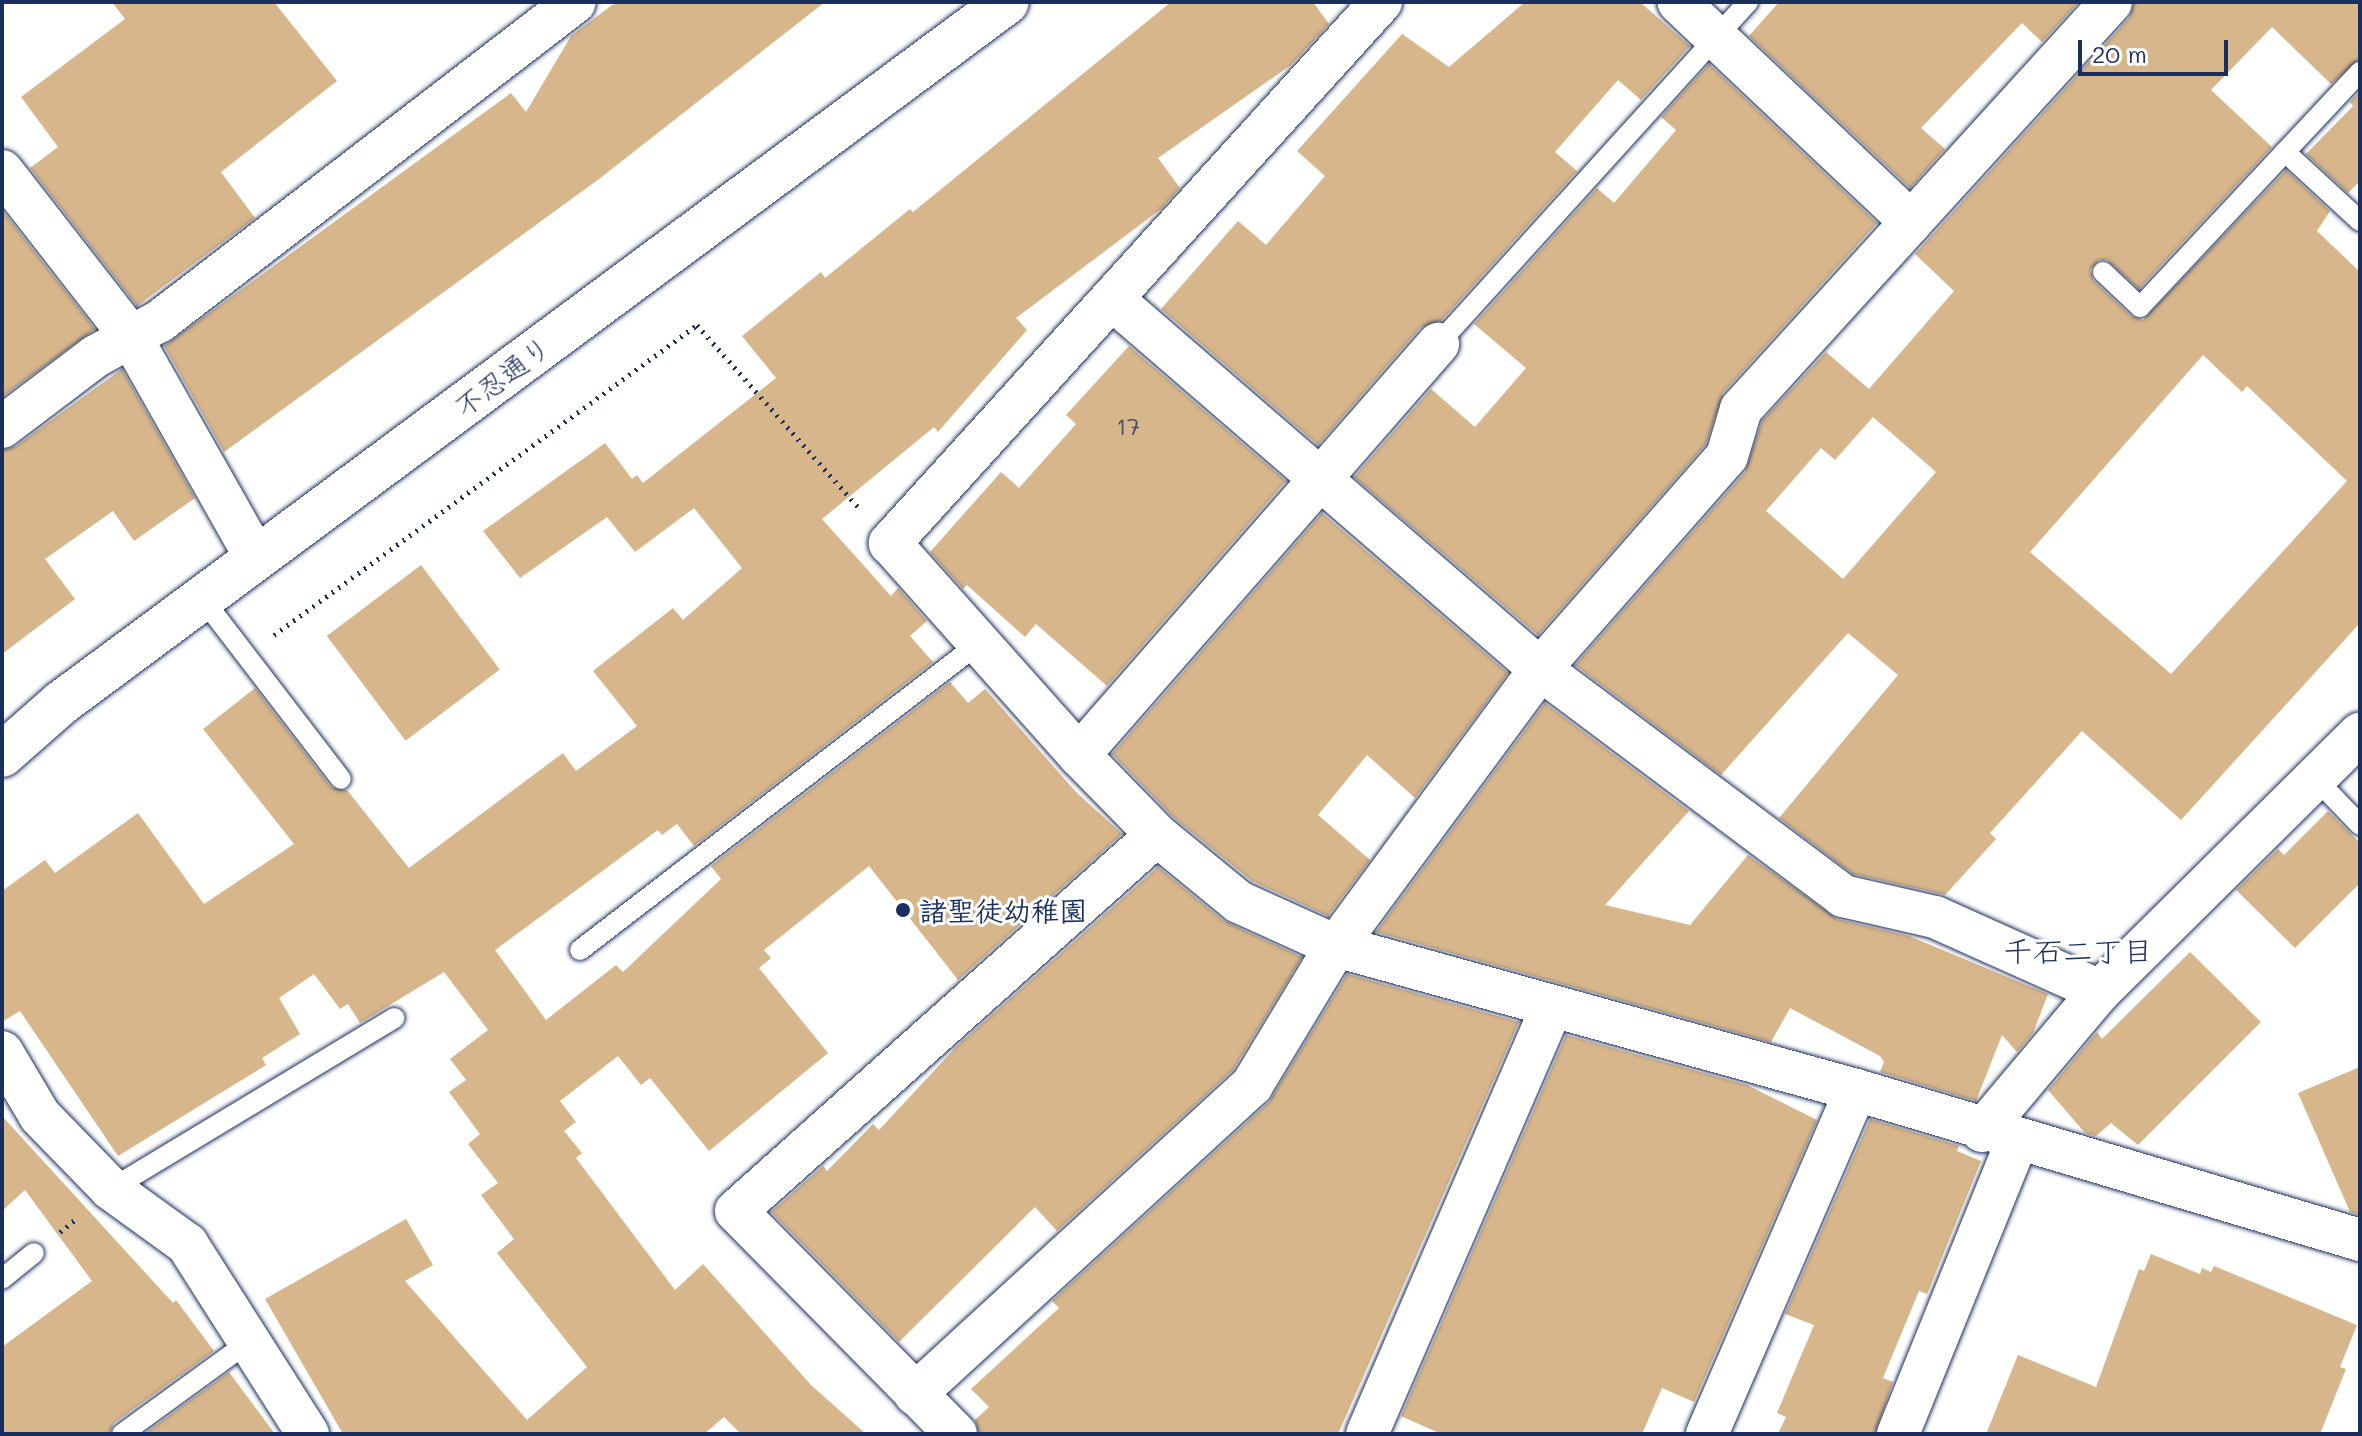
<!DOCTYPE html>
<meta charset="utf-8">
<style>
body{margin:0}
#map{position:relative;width:2362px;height:1436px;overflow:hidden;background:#fff;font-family:Mali,"Klee One",sans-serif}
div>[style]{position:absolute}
.building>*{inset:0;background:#d8b68b;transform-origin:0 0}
.path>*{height:5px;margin-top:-2.5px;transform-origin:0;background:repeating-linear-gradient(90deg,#1b2f5e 0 2px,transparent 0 8px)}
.roads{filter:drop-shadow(0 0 2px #1b2f5e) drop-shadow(0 0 2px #1b2f5e)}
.service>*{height:20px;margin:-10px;padding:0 10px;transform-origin:10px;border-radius:10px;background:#fff}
.minor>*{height:42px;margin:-21px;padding:0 21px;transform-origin:21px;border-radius:21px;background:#fff}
.secondary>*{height:44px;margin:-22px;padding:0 22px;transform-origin:22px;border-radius:22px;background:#fff}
.dots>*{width:22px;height:22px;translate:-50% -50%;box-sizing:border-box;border:4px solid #fff;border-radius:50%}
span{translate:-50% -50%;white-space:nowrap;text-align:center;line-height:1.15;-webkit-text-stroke:6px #fff;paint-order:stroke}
.number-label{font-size:24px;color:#4a5169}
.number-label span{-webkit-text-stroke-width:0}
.street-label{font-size:28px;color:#1b2f5e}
.poi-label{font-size:28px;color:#1b2f5e;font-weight:700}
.left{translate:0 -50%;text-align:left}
.neighbourhood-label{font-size:30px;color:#1b2f5e}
.frame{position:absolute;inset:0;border:4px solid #1b2f5e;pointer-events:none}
.scale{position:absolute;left:2078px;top:40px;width:150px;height:36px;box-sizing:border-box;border:4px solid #1b2f5e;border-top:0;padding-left:10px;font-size:24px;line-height:28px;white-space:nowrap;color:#1b2f5e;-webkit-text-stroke:6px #fff;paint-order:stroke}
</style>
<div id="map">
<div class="building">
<i style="clip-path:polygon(112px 2px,274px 2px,337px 81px,221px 172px,255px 218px,137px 306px,30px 168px,58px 147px,21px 97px,125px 19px)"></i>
<i style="clip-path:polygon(624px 2px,825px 2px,599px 179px,224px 452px,164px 346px,511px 93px,526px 112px,571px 36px,612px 5px)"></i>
<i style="clip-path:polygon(1171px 2px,1313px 2px,1329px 24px,1291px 65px,1158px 158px,1180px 188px,1161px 209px,1016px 318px,1027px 330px,938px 432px,934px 427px,822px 519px,891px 596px,898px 588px,927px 621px,910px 636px,933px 662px,694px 846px,677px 824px,662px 835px,658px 830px,495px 950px,546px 1020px,616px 965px,623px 972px,721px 879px,711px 866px,950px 682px,968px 703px,985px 689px,1076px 792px,1122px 834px,958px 980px,869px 866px,764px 950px,771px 958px,759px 968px,828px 1053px,709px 1151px,650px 1078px,641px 1085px,618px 1056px,560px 1101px,576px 1122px,564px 1131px,582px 1153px,576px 1158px,675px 1290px,703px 1264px,811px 1385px,866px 1434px,741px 1434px,724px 1417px,704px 1434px,343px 1434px,265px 1299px,406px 1219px,433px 1265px,405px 1281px,527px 1420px,587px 1367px,497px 1253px,514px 1239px,481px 1195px,498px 1183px,468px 1144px,480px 1134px,449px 1092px,466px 1080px,450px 1059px,488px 1030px,444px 972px,360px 1023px,348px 1004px,340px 1009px,314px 974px,279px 998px,300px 1034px,262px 1058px,266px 1065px,118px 1156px,20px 1011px,2px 1022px,2px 891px,45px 860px,55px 873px,138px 813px,204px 904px,294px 844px,203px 729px,255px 688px,331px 787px,347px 790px,409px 868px,563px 753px,576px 771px,637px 726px,593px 671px,673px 608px,683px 620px,742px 568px,694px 508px,635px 552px,607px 517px,520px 578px,483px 531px,605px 443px,632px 479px,637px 475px,643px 483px,776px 378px,742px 336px,821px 272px,825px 278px,910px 209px,913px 212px)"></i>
<i style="clip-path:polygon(1525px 2px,1640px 2px,1690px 46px,1641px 100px,1618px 80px,1555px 152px,1577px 171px,1442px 320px,1420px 328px,1318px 445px,1161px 309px,1238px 221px,1266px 245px,1325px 176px,1297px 151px,1402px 34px,1449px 67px)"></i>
<i style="clip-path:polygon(1779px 2px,2079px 2px,2042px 42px,2022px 23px,1921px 128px,1945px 149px,1910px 188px,1749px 36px)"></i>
<i style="clip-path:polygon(evenodd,2134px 2px,2360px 2px,2360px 59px,2331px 84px,2272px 27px,2211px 90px,2272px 147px,2139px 289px,2107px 260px,2099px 260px,2090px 270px,2094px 281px,2131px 316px,2143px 320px,2286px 170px,2330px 211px,2317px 231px,2360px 272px,2360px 623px,2181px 820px,2082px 731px,1990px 833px,1996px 839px,1945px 895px,1853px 874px,1779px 818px,1898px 675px,1848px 633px,1721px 775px,1575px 665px,1745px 472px,1762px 421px,1826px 352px,1869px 389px,1954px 291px,1915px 254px,2129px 18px,2134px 2px,2203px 355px,2242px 392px,2247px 386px,2347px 481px,2171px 674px,2030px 552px,2203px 355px,2134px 2px,1873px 417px,1936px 472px,1843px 579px,1766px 511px,1821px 448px,1835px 460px,1873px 417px)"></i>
<i style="clip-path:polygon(1709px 64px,1877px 223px,1723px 393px,1706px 444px,1538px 635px,1354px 477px,1431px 389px,1475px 427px,1526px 368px,1474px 324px,1597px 188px,1614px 203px,1676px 130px,1661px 117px)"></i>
<i style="clip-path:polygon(2360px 91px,2360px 181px,2348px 193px,2306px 154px,2353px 106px,2350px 102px)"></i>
<i style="clip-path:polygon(2px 210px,95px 329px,2px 397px)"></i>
<i style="clip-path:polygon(1129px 346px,1286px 481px,1107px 686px,1036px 624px,1025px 637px,967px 585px,963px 589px,930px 552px,1001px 472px,1019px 488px,1076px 424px,1066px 415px)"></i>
<i style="clip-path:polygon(122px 369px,195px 498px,134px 541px,113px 511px,45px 559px,75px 599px,2px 654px,2px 450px,16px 446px)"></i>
<i style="clip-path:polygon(1322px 513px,1508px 673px,1415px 798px,1367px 755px,1318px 815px,1370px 860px,1328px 916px,1252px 881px,1173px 817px,1112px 754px)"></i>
<i style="left:421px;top:565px;width:131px;height:118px;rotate:53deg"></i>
<i style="clip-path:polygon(1545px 703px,1689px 811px,1605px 905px,1690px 925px,1748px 855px,1837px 919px,1909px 936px,2048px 994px,2033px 1033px,2017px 1052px,2002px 1035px,1976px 1101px,1880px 1072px,1884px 1062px,1880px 1056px,1790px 1008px,1771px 1042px,1376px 932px)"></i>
<i style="clip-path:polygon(2328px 811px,2360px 843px,2360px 883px,2295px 948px,2236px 890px,2278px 849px,2284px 855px)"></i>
<i style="clip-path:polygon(1158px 867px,1224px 921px,1302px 957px,1233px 1070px,1057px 1231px,1035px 1207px,899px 1342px,771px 1212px,823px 1166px,827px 1171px,873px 1124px,879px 1130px,957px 1046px)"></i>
<i style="clip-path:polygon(2190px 952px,2261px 1022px,2138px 1145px,2111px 1123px,2096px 1136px,2085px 1133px,2048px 1090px,2097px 1032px,2102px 1039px)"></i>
<i style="clip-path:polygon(1347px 974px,1519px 1022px,1338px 1434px,979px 1434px,975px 1420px,989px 1407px,971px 1389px,1059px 1308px,1052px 1301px,1269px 1102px)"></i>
<i style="clip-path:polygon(1566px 1035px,1747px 1085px,1817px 1120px,1694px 1402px,1662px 1388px,1642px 1434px,1441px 1434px,1401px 1416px)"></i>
<i style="clip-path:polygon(2360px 1067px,2360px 1215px,2350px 1212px,2298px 1093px)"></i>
<i style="clip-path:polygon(2px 1116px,173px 1303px,176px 1300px,214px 1351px,114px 1423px,109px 1434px,2px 1434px,2px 1347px,92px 1281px,25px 1190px,2px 1211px)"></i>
<i style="clip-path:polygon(1870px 1119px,1959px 1146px,1957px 1151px,1981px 1161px,1927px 1294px,1919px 1291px,1883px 1378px,1893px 1382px,1875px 1434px,1778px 1434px,1786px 1417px,1777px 1413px,1814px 1325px,1785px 1314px)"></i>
<i style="clip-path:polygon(2151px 1254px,2200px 1274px,2202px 1268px,2211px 1272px,2214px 1266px,2357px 1325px,2340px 1367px,2346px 1369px,2320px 1434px,1986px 1434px,2018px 1355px,2096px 1387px,2139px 1269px,2144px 1271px)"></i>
<i style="clip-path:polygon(229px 1372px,275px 1434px,144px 1434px)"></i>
</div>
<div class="path">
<i style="left:274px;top:635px;width:524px;rotate:-36.24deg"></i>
<i style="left:697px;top:325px;width:246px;rotate:48.5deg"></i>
<i style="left:60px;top:1232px;width:22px;rotate:-39deg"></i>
</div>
<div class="roads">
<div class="service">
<i style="left:2285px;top:152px;width:102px;rotate:42.6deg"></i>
<i style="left:2103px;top:272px;width:51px;rotate:43.4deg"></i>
<i style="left:2140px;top:307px;width:322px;rotate:-46.9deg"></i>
<i style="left:1438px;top:344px;width:462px;rotate:-47.8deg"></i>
<i style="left:202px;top:598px;width:228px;rotate:52.5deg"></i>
<i style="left:2315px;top:778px;width:65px;rotate:46.2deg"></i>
<i style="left:580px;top:950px;width:502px;rotate:-37.55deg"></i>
<i style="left:111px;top:1189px;width:331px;rotate:-31.1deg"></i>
<i style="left:2px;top:1279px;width:41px;rotate:-39.1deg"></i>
<i style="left:122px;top:1434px;width:158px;rotate:-36deg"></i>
</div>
<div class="minor">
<i style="left:1381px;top:2px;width:731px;rotate:132.23deg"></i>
<i style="left:890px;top:543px;width:284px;rotate:48.3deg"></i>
<i style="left:1079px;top:755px;width:112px;rotate:45.7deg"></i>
<i style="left:1157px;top:835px;width:106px;rotate:39.3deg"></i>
<i style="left:1239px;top:902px;width:107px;rotate:24.4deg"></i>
<i style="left:1336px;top:946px;width:540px;rotate:15.48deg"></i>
<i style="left:1856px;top:1090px;width:526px;rotate:16.57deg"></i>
<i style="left:2px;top:171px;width:210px;rotate:52.1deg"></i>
<i style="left:131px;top:337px;width:254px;rotate:60.5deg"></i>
<i style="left:1911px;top:222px;width:297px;rotate:-47.7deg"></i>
<i style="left:1112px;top:299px;width:566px;rotate:40.84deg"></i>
<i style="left:1540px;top:669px;width:379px;rotate:36.8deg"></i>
<i style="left:1843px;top:896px;width:94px;rotate:12.9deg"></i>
<i style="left:1935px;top:917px;width:181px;rotate:24.2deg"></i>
<i style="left:2px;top:427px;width:118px;rotate:-37.1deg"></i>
<i style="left:96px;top:356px;width:73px;rotate:-28.7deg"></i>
<i style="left:160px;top:321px;width:523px;rotate:-37.55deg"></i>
<i style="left:1079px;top:755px;width:546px;rotate:-48.86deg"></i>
<i style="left:2px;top:1052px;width:74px;rotate:59.3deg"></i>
<i style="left:40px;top:1116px;width:102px;rotate:45.8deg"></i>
<i style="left:111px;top:1189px;width:94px;rotate:35.9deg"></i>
<i style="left:187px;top:1244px;width:225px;rotate:57.5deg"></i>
<i style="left:1982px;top:1131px;width:183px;rotate:-49.9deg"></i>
<i style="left:2100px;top:991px;width:366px;rotate:-44.7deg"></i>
<i style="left:915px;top:1394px;width:457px;rotate:-42.5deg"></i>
<i style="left:1252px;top:1085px;width:162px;rotate:-58.9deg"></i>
<i style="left:1336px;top:946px;width:344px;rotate:-53.6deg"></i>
<i style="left:1540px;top:669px;width:283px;rotate:-48.7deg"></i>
<i style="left:1727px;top:456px;width:49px;rotate:-73.4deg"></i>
<i style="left:1741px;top:409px;width:253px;rotate:-47.7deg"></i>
<i style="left:1911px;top:222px;width:320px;rotate:-136.6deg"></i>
<i style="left:956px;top:1434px;width:313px;rotate:-134.6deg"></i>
<i style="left:736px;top:1211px;width:564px;rotate:-41.77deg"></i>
<i style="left:1367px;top:1434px;width:465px;rotate:-66.6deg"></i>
<i style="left:1707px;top:1434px;width:375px;rotate:-66.6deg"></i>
<i style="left:1898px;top:1434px;width:316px;rotate:-67.9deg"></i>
</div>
<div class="secondary">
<i style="left:2px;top:755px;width:79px;rotate:-41.4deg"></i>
<i style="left:61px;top:703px;width:1177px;rotate:-36.54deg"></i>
</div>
</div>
<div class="dots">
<i style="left:903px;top:910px;background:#1b2f5e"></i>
</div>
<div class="number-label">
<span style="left:1128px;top:426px">17</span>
</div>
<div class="street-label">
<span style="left:502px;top:376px;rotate:-37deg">不忍通り</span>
</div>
<div class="poi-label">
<span class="left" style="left:919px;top:910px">諸聖徒幼稚園</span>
</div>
<div class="neighbourhood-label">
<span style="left:2078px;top:950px">千石二丁目</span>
</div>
<div class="frame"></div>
<div class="scale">20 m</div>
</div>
